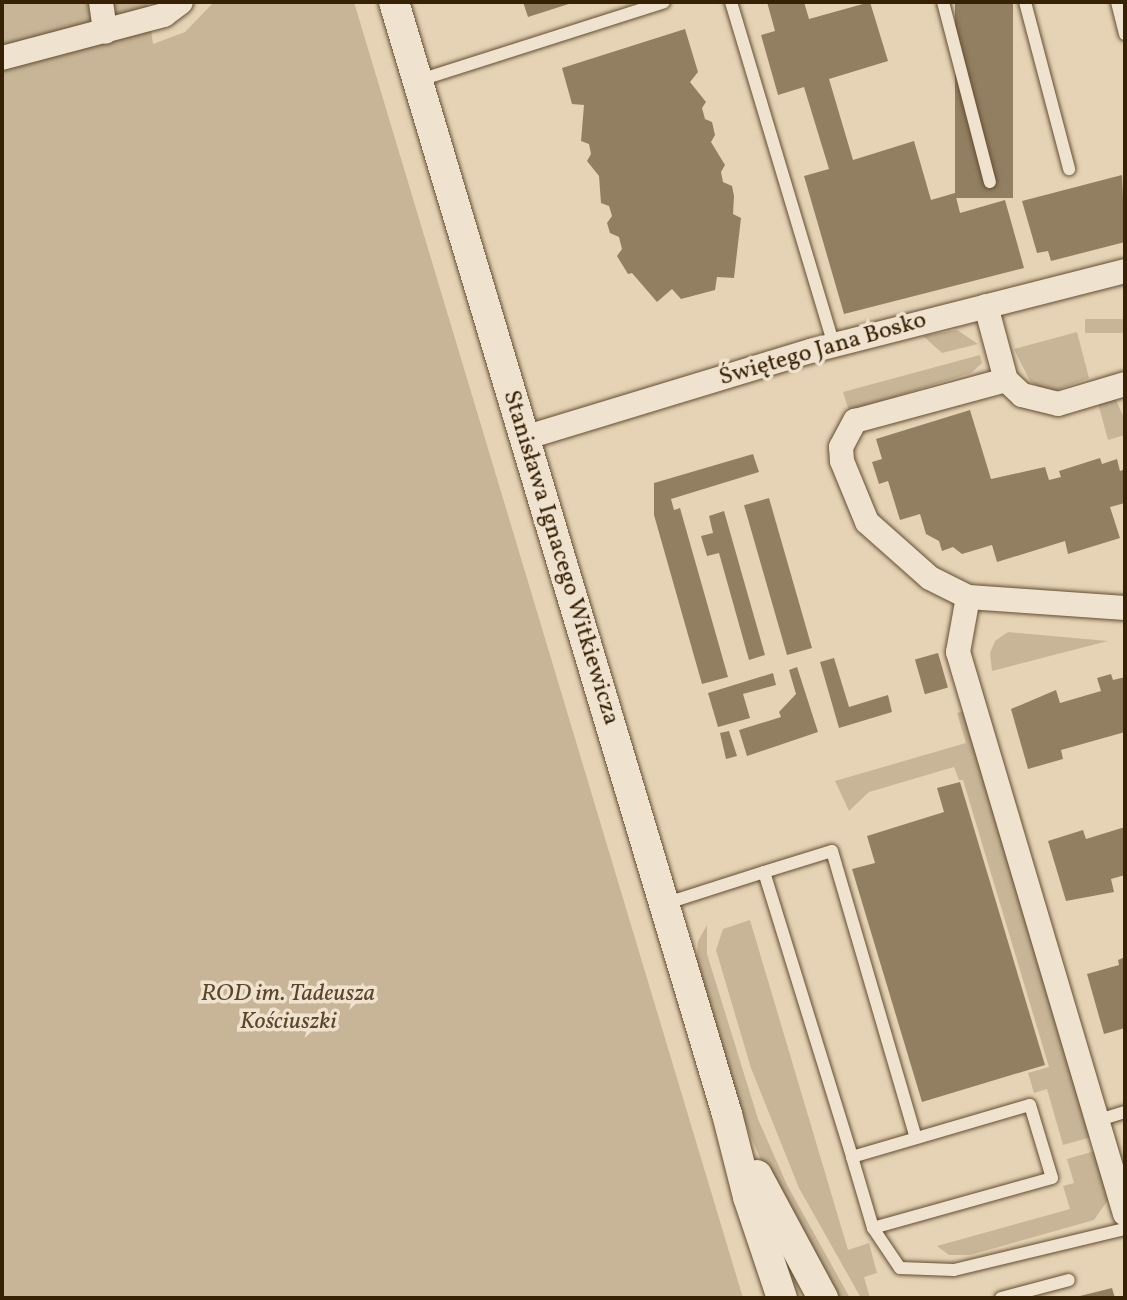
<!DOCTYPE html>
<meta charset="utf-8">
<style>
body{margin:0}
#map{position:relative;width:1127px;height:1300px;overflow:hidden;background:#e6d3b5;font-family:Vollkorn,serif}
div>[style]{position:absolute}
.green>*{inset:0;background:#c8b597;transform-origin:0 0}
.building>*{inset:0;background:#927e61;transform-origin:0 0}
.roads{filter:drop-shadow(0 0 2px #634e31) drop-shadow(0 0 2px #634e31)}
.service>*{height:12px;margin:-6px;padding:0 6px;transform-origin:6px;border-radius:6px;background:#efe2cf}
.minor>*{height:24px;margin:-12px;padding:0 12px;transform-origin:12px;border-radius:12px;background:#efe2cf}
.tertiary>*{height:30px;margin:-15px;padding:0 15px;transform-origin:15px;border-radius:15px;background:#efe2cf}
span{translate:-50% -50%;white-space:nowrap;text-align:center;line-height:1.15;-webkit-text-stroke:7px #efe2cf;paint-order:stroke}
.street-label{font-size:24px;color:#372105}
.park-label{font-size:24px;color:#5b462a;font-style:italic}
.frame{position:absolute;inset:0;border:4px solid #372105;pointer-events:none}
</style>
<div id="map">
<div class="green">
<i style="clip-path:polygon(2px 2px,147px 2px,153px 44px,185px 32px,214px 2px,354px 2px,743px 1298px,2px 1298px)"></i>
<i style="left:1125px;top:319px;width:14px;height:40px;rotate:90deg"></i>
<i style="clip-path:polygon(957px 330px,978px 344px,942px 353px,923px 336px)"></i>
<i style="clip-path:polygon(1077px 332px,1089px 378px,1048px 393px,1030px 381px,1014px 349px)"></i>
<i style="clip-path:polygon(980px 355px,982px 363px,971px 373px,849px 411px,843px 392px)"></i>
<i style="clip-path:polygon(1115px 398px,1125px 420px,1125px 435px,1108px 440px,1098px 403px)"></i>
<i style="clip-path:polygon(1008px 632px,1108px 641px,992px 671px,990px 653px,995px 641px)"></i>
<i style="clip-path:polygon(964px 711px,1092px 1137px,1063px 1145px,1047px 1089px,1034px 1093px,1028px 1073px,1049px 1067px,963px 780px,959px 780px,954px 767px,869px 792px,849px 811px,835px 781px,966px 743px,957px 713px)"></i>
<i style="clip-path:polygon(750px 920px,848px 1250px,869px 1243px,877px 1273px,864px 1277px,870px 1298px,861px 1298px,799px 1188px,751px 1068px,716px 950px,723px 929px)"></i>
<i style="clip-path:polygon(707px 925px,707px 954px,758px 1119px,787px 1185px,850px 1298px,833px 1298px,771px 1184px,740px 1111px,696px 964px,698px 941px)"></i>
<i style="clip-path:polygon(1095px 1151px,1108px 1200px,1094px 1220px,970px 1255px,949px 1255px,937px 1246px,1070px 1209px,1063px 1186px,1074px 1183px,1067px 1159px)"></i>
</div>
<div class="building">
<i style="clip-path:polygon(523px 2px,575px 2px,528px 17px)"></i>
<i style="clip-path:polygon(767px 2px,804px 2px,809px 19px,870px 2px,888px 61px,829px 79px,853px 160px,914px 141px,931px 200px,955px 193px,960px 213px,1005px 200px,1024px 268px,844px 314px,804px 176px,829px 169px,804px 87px,778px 95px,761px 35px,775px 31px)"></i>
<i style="left:955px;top:2px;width:58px;height:196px"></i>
<i style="clip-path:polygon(685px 29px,698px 72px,690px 82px,706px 102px,702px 108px,705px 119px,712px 122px,715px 135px,711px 142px,725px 165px,721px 172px,723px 182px,732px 186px,734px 196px,733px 214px,741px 218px,734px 278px,717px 277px,715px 290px,681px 299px,672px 289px,657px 302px,632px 273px,628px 274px,617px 256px,622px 249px,619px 237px,610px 233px,607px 223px,612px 216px,609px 206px,601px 203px,599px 176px,587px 161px,591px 154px,589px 144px,581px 141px,584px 105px,572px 104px,562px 68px)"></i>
<i style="clip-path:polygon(1122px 175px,1125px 242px,1051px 261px,1048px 251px,1037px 253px,1022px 201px)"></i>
<i style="clip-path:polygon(970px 410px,991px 479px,1045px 467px,1049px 480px,1061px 477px,1059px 471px,1100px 458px,1102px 464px,1117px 459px,1120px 471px,1125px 469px,1125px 503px,1110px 507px,1120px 538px,1068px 554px,1065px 541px,997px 562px,992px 545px,962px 554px,953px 547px,942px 551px,939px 541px,926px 534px,920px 514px,900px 520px,888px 481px,879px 484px,872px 462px,882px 459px,876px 439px)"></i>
<i style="clip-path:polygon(753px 454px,759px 472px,671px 499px,674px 510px,680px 508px,728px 677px,702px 684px,654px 515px,654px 483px)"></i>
<i style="left:769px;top:498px;width:156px;height:26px;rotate:74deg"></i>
<i style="clip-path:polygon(724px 511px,765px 655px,749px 660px,719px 553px,707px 556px,701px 536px,713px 533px,709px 516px)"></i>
<i style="left:938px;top:653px;width:36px;height:24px;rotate:74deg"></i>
<i style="clip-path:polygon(834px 658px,849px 707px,888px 695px,892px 712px,839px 728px,820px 662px)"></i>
<i style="clip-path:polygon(797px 667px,818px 732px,747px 756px,739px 730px,781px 717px,779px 712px,796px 694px,789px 670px)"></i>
<i style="clip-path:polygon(773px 673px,776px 685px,743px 694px,750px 718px,718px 727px,708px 693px)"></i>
<i style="clip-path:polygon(1111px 674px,1113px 680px,1125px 677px,1125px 732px,1061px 750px,1063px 759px,1028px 769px,1011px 709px,1056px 690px,1060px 703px,1101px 691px,1097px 678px)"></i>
<i style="clip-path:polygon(729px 731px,737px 756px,726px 759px,720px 733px)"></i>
<i style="clip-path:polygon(960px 782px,1045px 1065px,922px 1102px,852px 869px,875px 863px,867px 836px,944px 812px,937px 788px)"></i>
<i style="clip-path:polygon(1125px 827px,1125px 875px,1111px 879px,1114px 892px,1066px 901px,1048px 841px,1083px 830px,1086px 839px)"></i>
<i style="clip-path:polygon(1125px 957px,1125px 1028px,1104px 1034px,1087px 974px,1119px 965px,1118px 960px)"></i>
<i style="clip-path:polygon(1112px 1288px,1115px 1298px,1077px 1298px,1076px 1297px)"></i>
</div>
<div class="roads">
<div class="service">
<i style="left:731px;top:2px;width:358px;rotate:73.3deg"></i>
<i style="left:943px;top:2px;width:186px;rotate:75.4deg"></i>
<i style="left:1025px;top:2px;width:173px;rotate:75.2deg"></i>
<i style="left:1117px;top:2px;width:33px;rotate:76deg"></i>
<i style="left:417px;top:81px;width:259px;rotate:-17.7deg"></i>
<i style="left:764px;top:872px;width:71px;rotate:-17.2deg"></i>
<i style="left:832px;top:851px;width:299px;rotate:73.7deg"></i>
<i style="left:664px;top:904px;width:105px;rotate:-17.7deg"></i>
<i style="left:764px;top:872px;width:298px;rotate:72.8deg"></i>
<i style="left:852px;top:1157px;width:185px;rotate:-16.3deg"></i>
<i style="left:1030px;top:1105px;width:76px;rotate:73.2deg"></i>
<i style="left:1052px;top:1178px;width:186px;rotate:164.4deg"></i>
<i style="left:1099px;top:1120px;width:27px;rotate:-17deg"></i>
<i style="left:852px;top:1157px;width:74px;rotate:73.5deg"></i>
<i style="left:873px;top:1228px;width:48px;rotate:56deg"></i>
<i style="left:900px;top:1268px;width:54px;rotate:2.1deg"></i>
<i style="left:954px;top:1270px;width:176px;rotate:-13.5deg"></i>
<i style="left:1001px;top:1298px;width:70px;rotate:-14.8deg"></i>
</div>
<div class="minor">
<i style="left:101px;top:2px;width:30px;rotate:82deg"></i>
<i style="left:2px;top:58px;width:168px;rotate:-14.9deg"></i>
<i style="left:164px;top:15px;width:21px;rotate:-37deg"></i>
<i style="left:986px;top:306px;width:77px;rotate:74.9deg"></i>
<i style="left:1006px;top:380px;width:22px;rotate:43deg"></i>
<i style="left:1022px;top:395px;width:37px;rotate:14deg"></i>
<i style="left:1058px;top:404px;width:70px;rotate:-16.6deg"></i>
<i style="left:524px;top:438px;width:300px;rotate:-16.9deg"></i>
<i style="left:811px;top:351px;width:324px;rotate:-14.3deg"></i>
<i style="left:968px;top:597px;width:42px;rotate:-153.4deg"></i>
<i style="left:930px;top:578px;width:84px;rotate:-138.4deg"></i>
<i style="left:867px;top:522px;width:66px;rotate:-112.3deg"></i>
<i style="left:842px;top:461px;width:14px;rotate:-94deg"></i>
<i style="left:841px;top:447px;width:30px;rotate:-62deg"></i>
<i style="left:855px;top:421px;width:156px;rotate:-15.2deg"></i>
<i style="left:1125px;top:608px;width:157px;rotate:-176deg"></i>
<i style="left:968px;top:597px;width:56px;rotate:100.3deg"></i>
<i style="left:958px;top:652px;width:586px;rotate:73.45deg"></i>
</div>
<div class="tertiary">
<i style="left:394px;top:2px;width:1161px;rotate:73.33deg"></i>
<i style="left:727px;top:1114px;width:86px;rotate:75.8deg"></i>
<i style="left:748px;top:1197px;width:107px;rotate:71.4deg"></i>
<i style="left:757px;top:1175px;width:140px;rotate:61.8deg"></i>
</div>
</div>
<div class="street-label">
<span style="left:823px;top:350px;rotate:-16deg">Świętego Jana Bosko</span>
<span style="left:560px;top:558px;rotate:73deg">Stanisława Ignacego Witkiewicza</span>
</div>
<div class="park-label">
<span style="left:288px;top:1009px">ROD im. Tadeusza<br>Kościuszki</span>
</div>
<div class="frame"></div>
</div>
